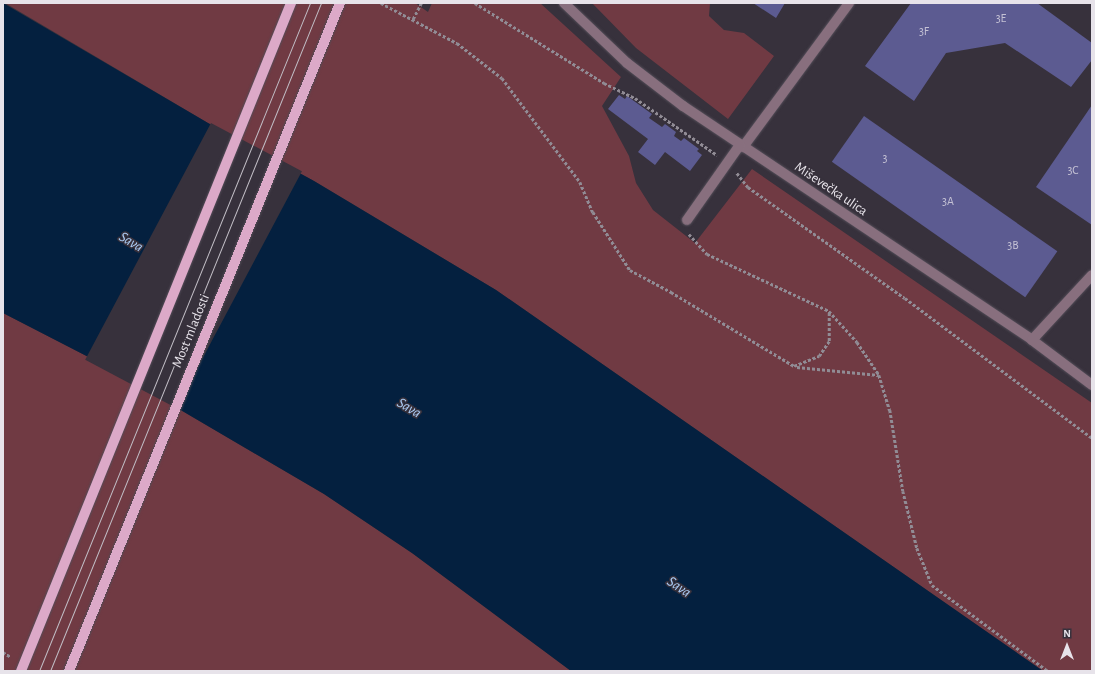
<!DOCTYPE html>
<meta charset="utf-8">
<style>
body{margin:0}
#map{position:relative;width:1095px;height:674px;overflow:hidden;background:#37313c;font-family:"Alegreya Sans",sans-serif}
div>[style]{position:absolute}
.green>*{inset:0;background:#703a43}
.water>*{inset:0;background:#04203f}
.pier>*{inset:0;background:#37313c;transform-origin:0 0}
.building>*{inset:0;background:#5c5b91;transform-origin:0 0}
.path>*{height:2.5px;margin-top:-1.25px;transform-origin:0;background:repeating-linear-gradient(90deg,#918c95 0 3px,transparent 0 5px)}
.roads{filter:drop-shadow(0 0 1px #534d58) drop-shadow(0 0 1px #534d58)}
.minor>*{height:10px;margin:-5px;padding:0 5px;transform-origin:5px;border-radius:5px;background:#886f7e}
.major>*{height:10px;margin:-5px;padding:0 5px;transform-origin:5px;border-radius:5px;background:#dca9c8}
.tram>*{height:1px;margin:-0.5px;padding:0 0.5px;transform-origin:0.5px;border-radius:0.5px;background:#c1bdc5}
.bridges{filter:drop-shadow(0 0 1px #534d58) drop-shadow(0 0 1px #534d58)}
.major-bridge>*{height:10px;margin:-5px;padding:0 5px;transform-origin:5px;border-radius:5px;background:#dca9c8}
span{translate:-50% -50%;white-space:nowrap;text-align:center;line-height:1.15;-webkit-text-stroke:3px #37313c;paint-order:stroke}
.number-label{font-size:12px;color:#c4c1d4}
.number-label span{-webkit-text-stroke-width:0}
.street-label{font-size:14px;color:#e7e3ea}
.water-label{font-size:15px;color:#adcff9;font-style:italic}
.frame{position:absolute;inset:0;border:4px solid #e7e3ea;pointer-events:none}
.north{position:absolute;left:1047px;top:626px;width:40px;height:40px;-webkit-text-stroke:3px #37313c;paint-order:stroke;rotate:0deg;font-size:11px;font-weight:700;line-height:16px;text-align:center;color:#e7e3ea}
.north::after{content:'';display:block;margin:auto;width:14px;height:18px;background:#e7e3ea;clip-path:polygon(50% 0,100% 100%,50% 72%,0 100%)}
</style>
<div id="map">
<div class="green">
<i style="clip-path:polygon(5px 3px,415px 3px,428px 12px,432px 3px,540px 3px,621px 77px,602px 106px,629px 156px,636px 183px,653px 210px,695px 243px,752px 169px,1092px 403px,1092px 671px,1043px 671px,496px 290px,314px 181px,208px 123px)"></i>
<i style="clip-path:polygon(592px 3px,710px 3px,709px 16px,724px 30px,744px 33px,774px 56px,728px 119px,636px 48px)"></i>
<i style="clip-path:polygon(3px 313px,104px 365px,324px 494px,412px 553px,571px 671px,3px 671px)"></i>
</div>
<div class="water">
<i style="clip-path:polygon(3px 3px,208px 123px,314px 181px,496px 290px,1043px 671px,571px 671px,412px 553px,324px 494px,104px 365px,3px 313px)"></i>
</div>
<div class="pier">
<i style="left:211px;top:123px;width:103px;height:268px;rotate:28deg"></i>
</div>
<div class="building">
<i style="clip-path:polygon(753px 3px,785px 3px,776px 18px)"></i>
<i style="clip-path:polygon(911px 3px,1037px 3px,1092px 43px,1092px 60px,1071px 87px,1005px 43px,946px 53px,914px 101px,865px 66px)"></i>
<i style="clip-path:polygon(619px 95px,625px 99px,627px 96px,652px 114px,649px 118px,662px 127px,665px 124px,676px 132px,674px 136px,681px 141px,684px 138px,699px 149px,697px 151px,702px 155px,690px 171px,665px 152px,655px 165px,638px 152px,648px 139px,608px 109px)"></i>
<i style="clip-path:polygon(1092px 105px,1092px 225px,1036px 187px)"></i>
<i style="left:864px;top:116px;width:236px;height:56px;rotate:35deg"></i>
</div>
<div class="path">
<i style="left:381px;top:3px;width:86px;rotate:27.8deg"></i>
<i style="left:457px;top:43px;width:57px;rotate:37.9deg"></i>
<i style="left:502px;top:78px;width:130px;rotate:53.1deg"></i>
<i style="left:580px;top:182px;width:33px;rotate:67deg"></i>
<i style="left:593px;top:212px;width:69px;rotate:57.5deg"></i>
<i style="left:630px;top:270px;width:47px;rotate:28.2deg"></i>
<i style="left:671px;top:292px;width:144px;rotate:31deg"></i>
<i style="left:794px;top:366px;width:27px;rotate:-22deg"></i>
<i style="left:819px;top:356px;width:18px;rotate:-56deg"></i>
<i style="left:829px;top:341px;width:30px;rotate:-90deg"></i>
<i style="left:475px;top:3px;width:152px;rotate:31.8deg"></i>
<i style="left:604px;top:83px;width:34px;rotate:26deg"></i>
<i style="left:635px;top:98px;width:100px;rotate:34.8deg"></i>
<i style="left:413px;top:19px;width:18px;rotate:-63deg"></i>
<i style="left:737px;top:173px;width:18px;rotate:52deg"></i>
<i style="left:748px;top:187px;width:192px;rotate:35.3deg"></i>
<i style="left:905px;top:298px;width:234px;rotate:36.8deg"></i>
<i style="left:689px;top:234px;width:27px;rotate:48deg"></i>
<i style="left:707px;top:254px;width:135px;rotate:25deg"></i>
<i style="left:829px;top:311px;width:42px;rotate:47.9deg"></i>
<i style="left:857px;top:342px;width:40px;rotate:56deg"></i>
<i style="left:879px;top:375px;width:37px;rotate:73deg"></i>
<i style="left:890px;top:410px;width:82px;rotate:80.9deg"></i>
<i style="left:903px;top:491px;width:59px;rotate:76.2deg"></i>
<i style="left:917px;top:548px;width:40px;rotate:68deg"></i>
<i style="left:932px;top:585px;width:144px;rotate:36.6deg"></i>
<i style="left:797px;top:367px;width:82px;rotate:5.6deg"></i>
<i style="left:3px;top:652px;width:9px;rotate:32deg"></i>
</div>
<div class="roads">
<div class="minor">
<i style="left:564px;top:3px;width:87px;rotate:43.6deg"></i>
<i style="left:627px;top:63px;width:71px;rotate:37.5deg"></i>
<i style="left:683px;top:106px;width:420px;rotate:33.8deg"></i>
<i style="left:1032px;top:340px;width:75px;rotate:36.9deg"></i>
<i style="left:743px;top:147px;width:179px;rotate:-53.6deg"></i>
<i style="left:687px;top:220px;width:92px;rotate:-54.8deg"></i>
<i style="left:1032px;top:340px;width:88px;rotate:-47.3deg"></i>
</div>
<div class="major">
<i style="left:69px;top:671px;width:721px;rotate:-67.92deg"></i>
</div>
</div>
<div class="tram">
<i style="left:39px;top:671px;width:721px;rotate:-67.92deg"></i>
<i style="left:50px;top:671px;width:721px;rotate:-67.92deg"></i>
</div>
<div class="bridges">
<div class="major-bridge">
<i style="left:21px;top:671px;width:721px;rotate:-67.99deg"></i>
</div>
</div>
<div class="number-label">
<span style="left:1001px;top:19px">3E</span>
<span style="left:924px;top:32px">3F</span>
<span style="left:885px;top:159px">3</span>
<span style="left:1073px;top:171px">3C</span>
<span style="left:948px;top:202px">3A</span>
<span style="left:1013px;top:246px">3B</span>
</div>
<div class="street-label">
<span style="left:831px;top:189px;rotate:34deg">Miševečka ulica</span>
<span style="left:191px;top:331px;rotate:-68deg">Most mladosti</span>
</div>
<div class="water-label">
<span style="left:131px;top:242px;rotate:31deg">Sava</span>
<span style="left:409px;top:408px;rotate:31deg">Sava</span>
<span style="left:679px;top:587px;rotate:34deg">Sava</span>
</div>
<div class="frame"></div>
<div class="north">N</div>
</div>
